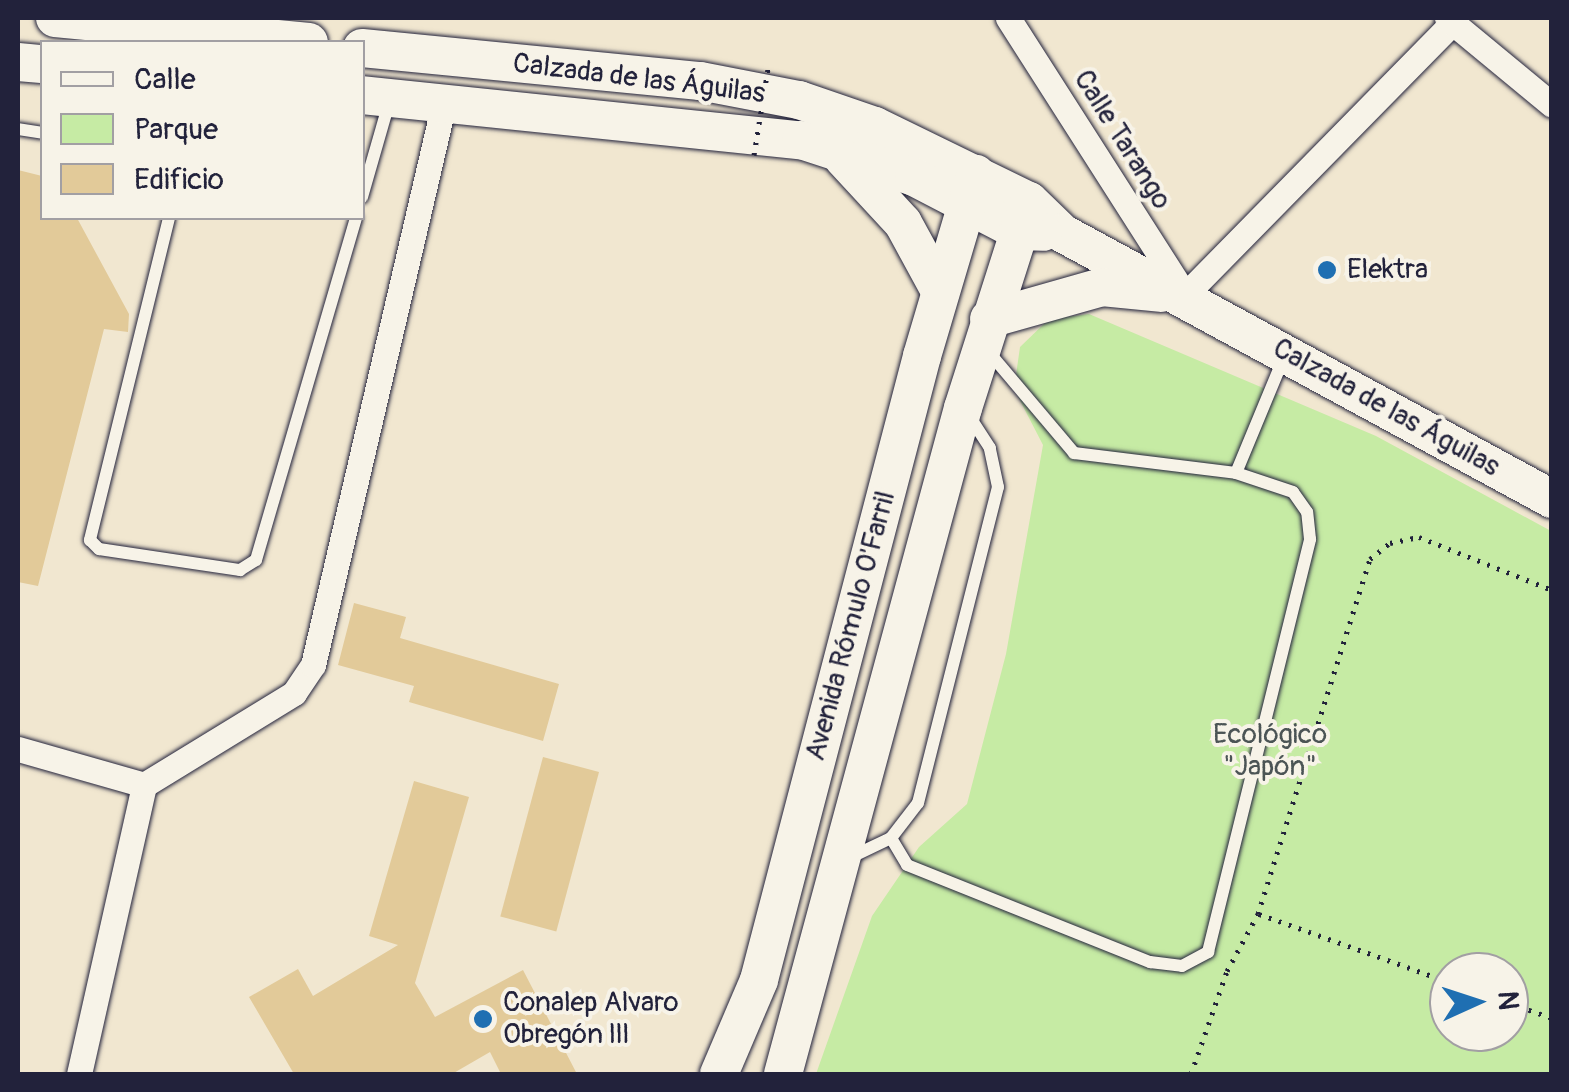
<!DOCTYPE html>
<meta charset="utf-8">
<style>
body{margin:0}
#map{position:relative;width:1569px;height:1092px;overflow:hidden;background:#f1e7d0;font-family:Pangolin,sans-serif}
div>[style]{position:absolute}
.green>*{inset:0;background:#c6eba4}
.building>*{inset:0;background:#e2ca99;transform-origin:0 0}
.path>*{height:5px;margin-top:-2.5px;transform-origin:0;background:repeating-linear-gradient(90deg,#22223b 0 2.5px,transparent 0 10.5px)}
.roads{filter:drop-shadow(0 0 2px #22223b) drop-shadow(0 0 2px #22223b)}
.service>*{height:12px;margin:-6px;padding:0 6px;transform-origin:6px;border-radius:6px;background:#f7f3e8}
.minor>*{height:25px;margin:-12.5px;padding:0 12.5px;transform-origin:12.5px;border-radius:12.5px;background:#f7f3e8}
.secondary>*{height:38px;margin:-19px;padding:0 19px;transform-origin:19px;border-radius:19px;background:#f7f3e8}
.path-bridge>*{height:5px;margin-top:-2.5px;transform-origin:0;background:repeating-linear-gradient(90deg,#22223b 0 2.5px,transparent 0 10.5px)}
.dots>*{width:28px;height:28px;translate:-50% -50%;box-sizing:border-box;border:5px solid #f7f3e8;border-radius:50%}
span{translate:-50% -50%;white-space:nowrap;text-align:center;line-height:1.15;-webkit-text-stroke:8px #f7f3e8;paint-order:stroke}
.street-label{font-size:28px;color:#22223b}
.poi-label{font-size:28px;color:#22223b}
.left{translate:0 -50%;text-align:left}
.park-label{font-size:28px;color:#4b5455}
.frame{position:absolute;inset:0;border:20px solid #22223b;pointer-events:none}
.legend{position:absolute;left:40px;top:40px;width:325px;height:180px;box-sizing:border-box;background:#f7f3e8;border:2px solid #a29fa3;margin:0;padding:12px 18px;list-style:none;font-size:30px;color:#22223b}
.legend li{display:flex;align-items:center;gap:20px;height:50px}
.legend b{width:50px;border:2px solid #a29fa3}
.north{position:absolute;left:1429px;top:952px;width:100px;height:100px;box-sizing:border-box;background:#f7f3e8;border:2px solid #a29fa3;border-radius:50%;rotate:87deg;font-size:28px;font-weight:700;line-height:40px;text-align:center;color:#22223b}
.north::after{content:'';display:block;margin:auto;width:35px;height:45px;background:#1f6fb2;clip-path:polygon(50% 0,100% 100%,50% 72%,0 100%)}
</style>
<div id="map">
<div class="green">
<i style="clip-path:polygon(evenodd,1089px 314px,1376px 436px,1551px 531px,1551px 1074px,816px 1074px,872px 916px,919px 847px,967px 804px,1006px 654px,1043px 445px,1014px 389px,1020px 347px,1049px 319px,1089px 314px,1449px 972px,1509px 972px,1509px 1032px,1449px 1032px,1449px 972px)"></i>
</div>
<div class="building">
<i style="clip-path:polygon(18px 170px,42px 176px,42px 218px,77px 218px,129px 314px,128px 332px,104px 329px,38px 586px,18px 582px)"></i>
<i style="clip-path:polygon(354px 603px,406px 617px,400px 638px,559px 684px,543px 741px,409px 702px,414px 686px,338px 665px)"></i>
<i style="left:543px;top:757px;width:58px;height:165px;rotate:15deg"></i>
<i style="clip-path:polygon(414px 781px,469px 797px,415px 983px,435px 1017px,523px 970px,577px 1074px,501px 1074px,490px 1052px,452px 1074px,294px 1074px,249px 997px,298px 969px,313px 996px,398px 945px,369px 936px)"></i>
</div>
<div class="path">
<i style="left:1259px;top:914px;width:202px;rotate:19.7deg"></i>
<i style="left:1509px;top:1003px;width:46px;rotate:19.2deg"></i>
<i style="left:1191px;top:1074px;width:109px;rotate:-70.7deg"></i>
<i style="left:1227px;top:971px;width:65px;rotate:-61.5deg"></i>
<i style="left:1258px;top:914px;width:372px;rotate:-72.5deg"></i>
<i style="left:1370px;top:559px;width:26px;rotate:-39deg"></i>
<i style="left:1390px;top:543px;width:30px;rotate:-12deg"></i>
<i style="left:1419px;top:537px;width:143px;rotate:21.7deg"></i>
</div>
<div class="roads">
<div class="service">
<i style="left:18px;top:129px;width:24px;rotate:9deg"></i>
<i style="left:362px;top:197px;width:98px;rotate:-74deg"></i>
<i style="left:169px;top:218px;width:332px;rotate:103.8deg"></i>
<i style="left:90px;top:540px;width:13px;rotate:45deg"></i>
<i style="left:99px;top:549px;width:143px;rotate:8.5deg"></i>
<i style="left:240px;top:570px;width:19px;rotate:-32deg"></i>
<i style="left:256px;top:560px;width:356px;rotate:-73.7deg"></i>
<i style="left:987px;top:350px;width:135px;rotate:49.8deg"></i>
<i style="left:1074px;top:453px;width:163px;rotate:7deg"></i>
<i style="left:891px;top:838px;width:31px;rotate:59deg"></i>
<i style="left:907px;top:865px;width:262px;rotate:21.8deg"></i>
<i style="left:1150px;top:962px;width:32px;rotate:7deg"></i>
<i style="left:1182px;top:966px;width:30px;rotate:-28deg"></i>
<i style="left:1208px;top:952px;width:425px;rotate:-76.1deg"></i>
<i style="left:1310px;top:539px;width:27px;rotate:-96deg"></i>
<i style="left:1307px;top:512px;width:24px;rotate:-125deg"></i>
<i style="left:1293px;top:492px;width:60px;rotate:-161.6deg"></i>
<i style="left:1236px;top:473px;width:126px;rotate:-67.5deg"></i>
<i style="left:847px;top:859px;width:49px;rotate:-25.5deg"></i>
<i style="left:891px;top:838px;width:44px;rotate:-52.4deg"></i>
<i style="left:918px;top:803px;width:326px;rotate:-75.8deg"></i>
<i style="left:998px;top:487px;width:40px;rotate:-102deg"></i>
<i style="left:990px;top:448px;width:37px;rotate:-123deg"></i>
</div>
<div class="minor">
<i style="left:1008px;top:18px;width:329px;rotate:57.4deg"></i>
<i style="left:1185px;top:295px;width:384px;rotate:-45.5deg"></i>
<i style="left:1447px;top:18px;width:136px;rotate:39.6deg"></i>
<i style="left:18px;top:749px;width:131px;rotate:15.9deg"></i>
<i style="left:79px;top:1074px;width:296px;rotate:-77.3deg"></i>
<i style="left:144px;top:785px;width:176px;rotate:-31.5deg"></i>
<i style="left:294px;top:693px;width:34px;rotate:-56deg"></i>
<i style="left:313px;top:665px;width:577px;rotate:-76.88deg"></i>
</div>
<div class="secondary">
<i style="left:55px;top:18px;width:255px;rotate:5.4deg"></i>
<i style="left:362px;top:48px;width:340px;rotate:5.6deg"></i>
<i style="left:700px;top:81px;width:101px;rotate:10.9deg"></i>
<i style="left:799px;top:100px;width:80px;rotate:18.9deg"></i>
<i style="left:875px;top:126px;width:171px;rotate:26deg"></i>
<i style="left:1029px;top:201px;width:46px;rotate:44.1deg"></i>
<i style="left:1062px;top:233px;width:558px;rotate:28.5deg"></i>
<i style="left:18px;top:62px;width:24px;rotate:5deg"></i>
<i style="left:362px;top:95px;width:441px;rotate:5.9deg"></i>
<i style="left:801px;top:140px;width:119px;rotate:18.1deg"></i>
<i style="left:914px;top:177px;width:117px;rotate:27.4deg"></i>
<i style="left:1018px;top:231px;width:25px;rotate:2deg"></i>
<i style="left:843px;top:158px;width:88px;rotate:47.3deg"></i>
<i style="left:903px;top:223px;width:77px;rotate:61.4deg"></i>
<i style="left:989px;top:319px;width:117px;rotate:-15.8deg"></i>
<i style="left:1102px;top:287px;width:59px;rotate:5.8deg"></i>
<i style="left:719px;top:1074px;width:102px;rotate:-66.9deg"></i>
<i style="left:759px;top:980px;width:645px;rotate:-75.36deg"></i>
<i style="left:922px;top:356px;width:190px;rotate:-73.5deg"></i>
<i style="left:783px;top:1074px;width:690px;rotate:-74.88deg"></i>
<i style="left:963px;top:408px;width:217px;rotate:-72.3deg"></i>
</div>
</div>
<div class="path-bridge">
<i style="left:754px;top:155px;width:87px;rotate:-80.8deg"></i>
</div>
<div class="dots">
<i style="left:1327px;top:270px;background:#1f6fb2"></i>
<i style="left:483px;top:1019px;background:#1f6fb2"></i>
</div>
<div class="street-label">
<span style="left:639px;top:79px;rotate:7deg">Calzada de las Águilas</span>
<span style="left:1122px;top:140px;rotate:58deg">Calle Tarango</span>
<span style="left:1386px;top:408px;rotate:29deg">Calzada de las Águilas</span>
<span style="left:851px;top:626px;rotate:-75deg">Avenida Rómulo O'Farril</span>
</div>
<div class="poi-label">
<span class="left" style="left:1347px;top:270px">Elektra</span>
<span class="left" style="left:503px;top:1019px">Conalep Alvaro<br>Obregón lll</span>
</div>
<div class="park-label">
<span style="left:1270px;top:751px">Ecológico<br>"Japón"</span>
</div>
<div class="frame"></div>
<ul class="legend">
<li><b style="height:12px;background:#f7f3e8"></b>Calle</li>
<li><b style="height:28px;background:#c6eba4"></b>Parque</li>
<li><b style="height:28px;background:#e2ca99"></b>Edificio</li>
</ul>
<div class="north">N</div>
</div>
